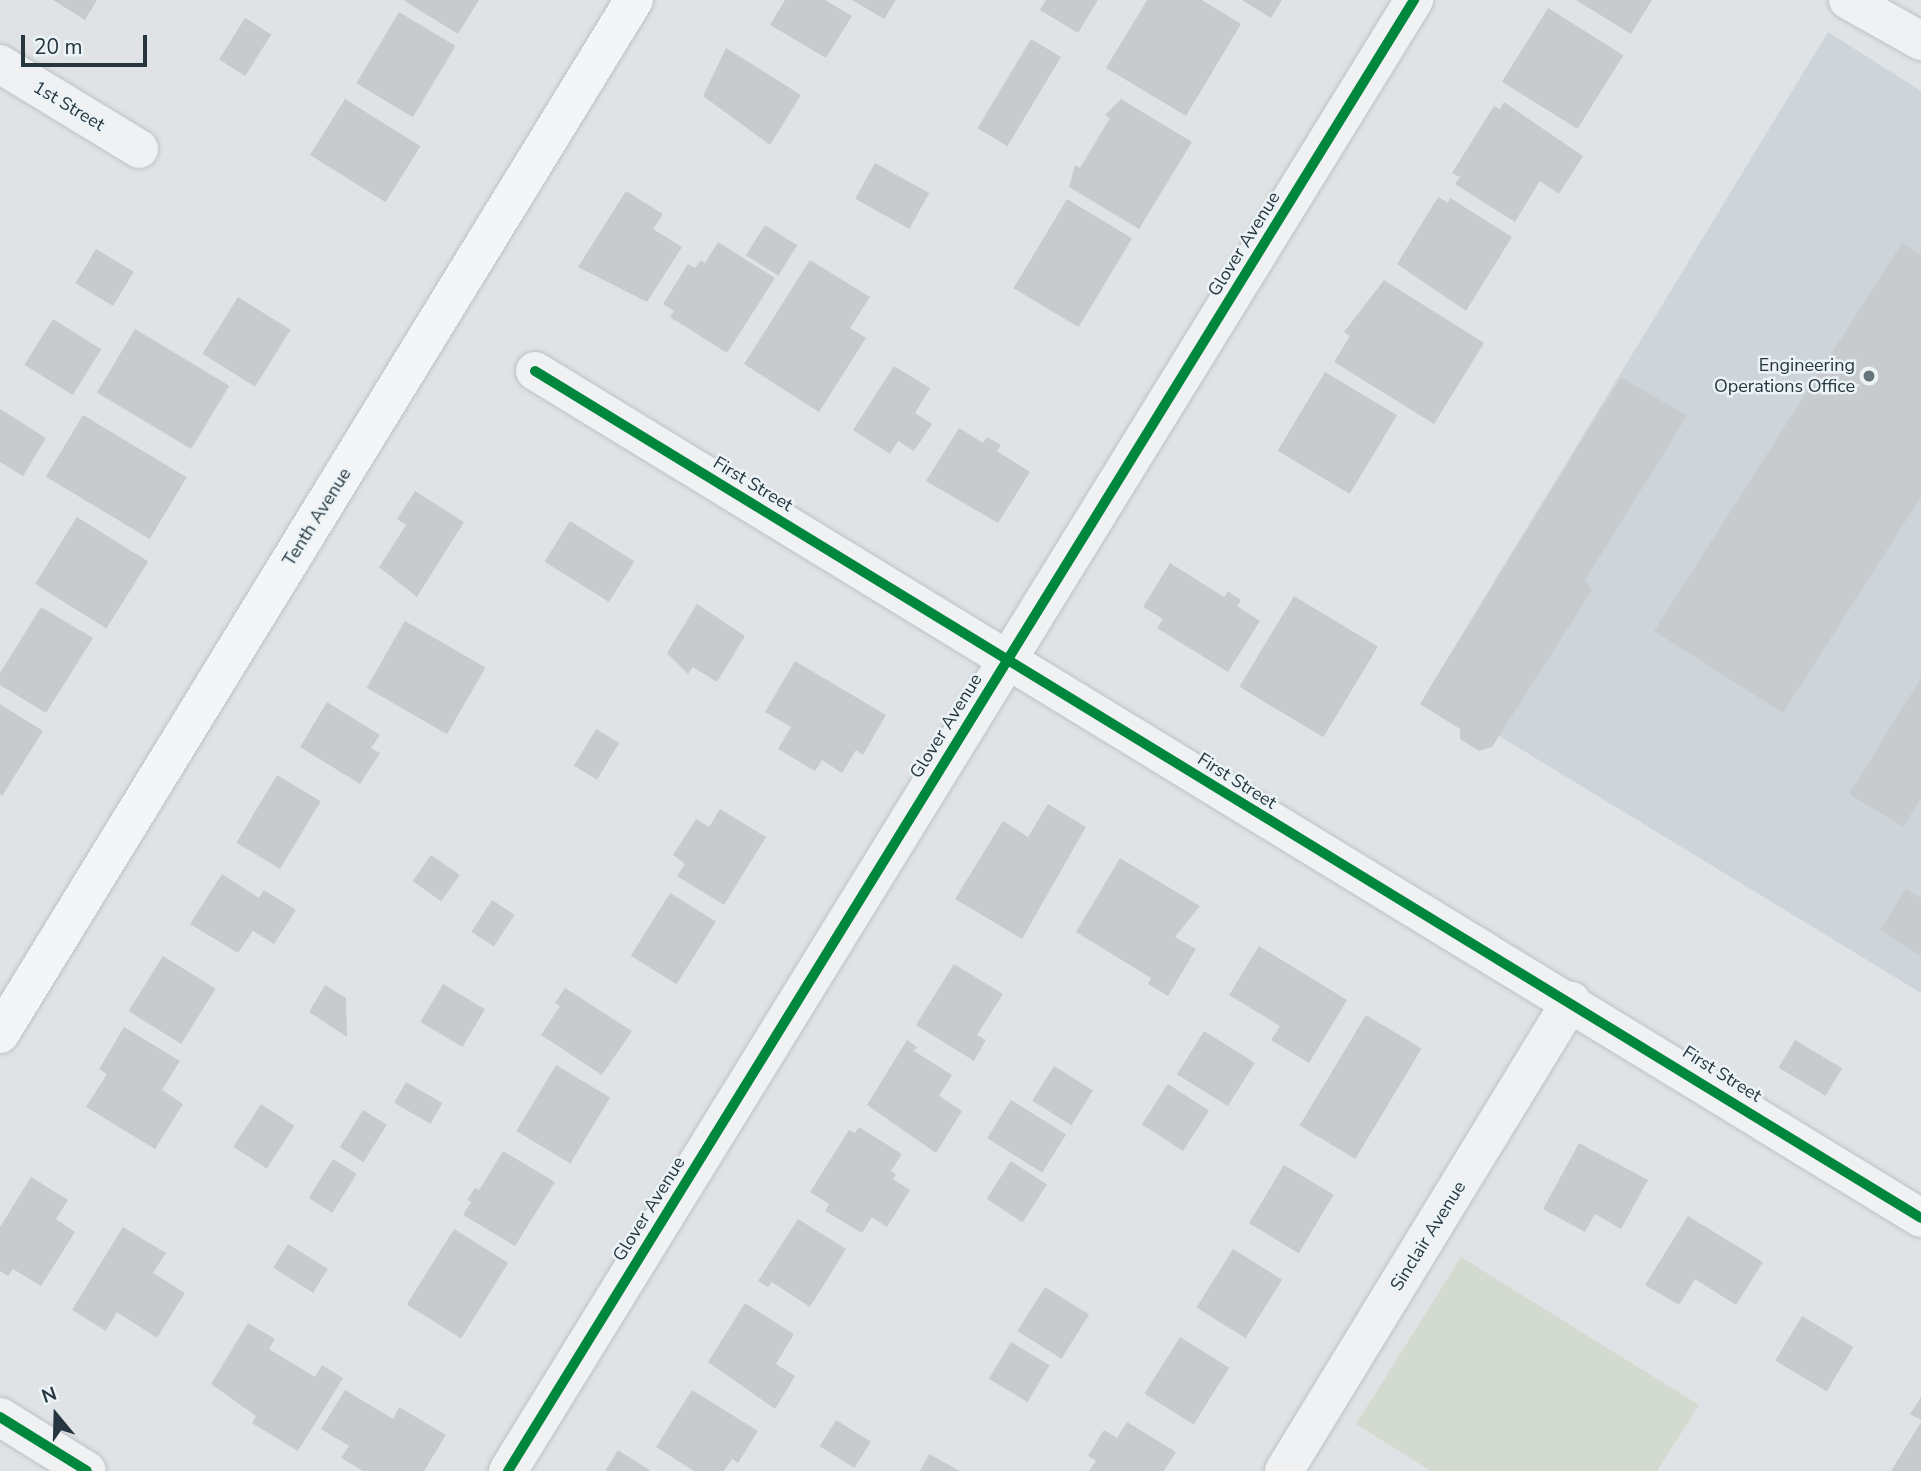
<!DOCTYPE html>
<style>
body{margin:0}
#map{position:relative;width:1921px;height:1471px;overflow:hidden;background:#e0e3e5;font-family:"Nunito Sans",sans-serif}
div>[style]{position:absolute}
.built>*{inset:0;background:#cdd4da}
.green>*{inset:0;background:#d3dacf}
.building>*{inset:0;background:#c8cbce;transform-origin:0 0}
.roads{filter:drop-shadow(0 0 2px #bec1c3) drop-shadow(0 0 2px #bec1c3)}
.minor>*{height:38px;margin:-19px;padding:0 19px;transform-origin:19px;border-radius:19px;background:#eff1f2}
.major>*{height:38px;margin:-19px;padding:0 19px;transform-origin:19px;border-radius:19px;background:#f4f5f6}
.cycleway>*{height:10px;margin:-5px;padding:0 5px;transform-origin:5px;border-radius:5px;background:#00873e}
.dots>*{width:19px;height:19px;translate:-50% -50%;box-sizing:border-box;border:4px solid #ecf3f6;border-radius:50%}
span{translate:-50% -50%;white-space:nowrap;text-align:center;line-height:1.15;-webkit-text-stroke:5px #ecf3f6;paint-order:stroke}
.street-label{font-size:18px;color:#253640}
.poi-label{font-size:18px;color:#253640}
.right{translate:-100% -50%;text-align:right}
.north{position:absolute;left:21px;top:1380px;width:70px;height:70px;-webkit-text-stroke:5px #ecf3f6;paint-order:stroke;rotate:341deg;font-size:19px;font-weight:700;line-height:28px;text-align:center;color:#253640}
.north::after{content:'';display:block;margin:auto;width:24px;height:32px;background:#253640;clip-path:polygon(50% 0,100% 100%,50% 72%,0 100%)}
.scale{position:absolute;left:21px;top:35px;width:126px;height:32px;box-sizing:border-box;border:4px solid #253640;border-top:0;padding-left:9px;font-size:21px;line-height:24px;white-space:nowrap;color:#253640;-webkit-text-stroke:5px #ecf3f6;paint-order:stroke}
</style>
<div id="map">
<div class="built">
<i style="clip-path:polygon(1828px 32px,1921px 91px,1921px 993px,1427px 692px)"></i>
</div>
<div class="green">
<i style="clip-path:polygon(1461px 1257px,1699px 1405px,1657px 1471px,1431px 1471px,1356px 1424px)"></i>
</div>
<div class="building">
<i style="clip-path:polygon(53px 0,97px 0,85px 20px)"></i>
<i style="clip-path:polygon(403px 0,479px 0,458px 34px)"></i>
<i style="clip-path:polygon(785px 0,825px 0,852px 16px,826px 58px,770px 25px)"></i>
<i style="clip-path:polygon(852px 0,896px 0,884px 19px)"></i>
<i style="clip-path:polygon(1046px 0,1098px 0,1078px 33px,1040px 10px)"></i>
<i style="clip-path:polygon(1147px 0,1202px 0,1241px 24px,1186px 116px,1106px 68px)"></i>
<i style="clip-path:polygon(1242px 0,1282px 0,1271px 18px)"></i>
<i style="clip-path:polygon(1576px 0,1652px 0,1631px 34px)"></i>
<i style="left:1548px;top:8px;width:89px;height:87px;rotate:32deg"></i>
<i style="left:399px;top:12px;width:66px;height:83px;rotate:31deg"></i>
<i style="left:245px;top:18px;width:31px;height:49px;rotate:32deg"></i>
<i style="left:1031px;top:39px;width:35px;height:104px;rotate:31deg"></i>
<i style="clip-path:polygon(726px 48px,801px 95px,770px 145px,703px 96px)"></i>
<i style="left:345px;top:99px;width:89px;height:66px;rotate:32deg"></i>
<i style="clip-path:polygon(1121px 99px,1192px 142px,1139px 229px,1069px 187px,1075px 165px,1080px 168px,1110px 118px,1105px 115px)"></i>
<i style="clip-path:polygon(1504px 102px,1583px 156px,1559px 194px,1540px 181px,1515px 222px,1455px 184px,1460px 177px,1452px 173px,1494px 106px,1500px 109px)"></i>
<i style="left:875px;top:163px;width:62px;height:41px;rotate:29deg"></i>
<i style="clip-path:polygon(626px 191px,663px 214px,653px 229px,682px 247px,647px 302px,578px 267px)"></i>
<i style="clip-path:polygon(1438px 197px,1448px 203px,1450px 198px,1512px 237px,1466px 311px,1397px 264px)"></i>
<i style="left:1067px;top:199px;width:76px;height:104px;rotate:31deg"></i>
<i style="left:765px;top:225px;width:38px;height:36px;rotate:32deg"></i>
<i style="clip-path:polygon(718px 242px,775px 278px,727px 353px,670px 317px,674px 311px,663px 304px,688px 264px,695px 268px,701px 260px,705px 263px)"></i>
<i style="clip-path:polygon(1902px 243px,1921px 255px,1921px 497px,1783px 713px,1654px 631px)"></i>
<i style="left:96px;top:249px;width:44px;height:40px;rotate:31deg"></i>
<i style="clip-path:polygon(810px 260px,870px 297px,850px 328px,866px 338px,819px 412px,744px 364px)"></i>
<i style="clip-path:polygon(1384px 280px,1484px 343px,1434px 424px,1334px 362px,1350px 336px,1344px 332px)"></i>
<i style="left:238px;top:297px;width:62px;height:67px;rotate:32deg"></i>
<i style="left:53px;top:319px;width:57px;height:54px;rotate:32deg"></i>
<i style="left:135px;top:329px;width:110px;height:74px;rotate:31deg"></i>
<i style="clip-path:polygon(894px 366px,930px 388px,915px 413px,932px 424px,914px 451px,898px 441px,890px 454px,853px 430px)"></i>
<i style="left:1325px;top:372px;width:84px;height:92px;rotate:31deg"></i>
<i style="clip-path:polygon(1621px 377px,1687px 416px,1585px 580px,1592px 590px,1587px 598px,1492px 747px,1479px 751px,1460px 739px,1460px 729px,1420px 704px)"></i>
<i style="clip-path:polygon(0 409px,46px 438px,23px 476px,0 462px)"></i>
<i style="left:83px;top:415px;width:121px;height:72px;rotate:31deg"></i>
<i style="clip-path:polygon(959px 428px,983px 443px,987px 437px,1001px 445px,997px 451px,1030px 472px,998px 523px,926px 481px)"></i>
<i style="clip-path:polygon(415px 491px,464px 522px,417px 597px,379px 567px,406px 525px,397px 519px)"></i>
<i style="left:77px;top:517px;width:84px;height:79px;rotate:32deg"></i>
<i style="left:570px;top:521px;width:76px;height:48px;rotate:32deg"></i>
<i style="clip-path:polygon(1170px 563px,1224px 597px,1228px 591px,1241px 600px,1237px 606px,1260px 621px,1228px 672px,1157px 628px,1163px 619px,1143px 607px)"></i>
<i style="left:1294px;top:596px;width:98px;height:106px;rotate:31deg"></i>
<i style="clip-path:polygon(697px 604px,745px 636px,717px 682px,693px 667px,688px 674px,667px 653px)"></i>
<i style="clip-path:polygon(41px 607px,93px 638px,46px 713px,0 685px,0 673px)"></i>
<i style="left:405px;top:621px;width:93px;height:77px;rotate:30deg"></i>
<i style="clip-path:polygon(795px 661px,886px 715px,863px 755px,856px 750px,842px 773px,822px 760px,815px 771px,778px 749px,791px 727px,765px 712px)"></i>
<i style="clip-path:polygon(1921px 678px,1921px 798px,1903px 827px,1849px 794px)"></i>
<i style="clip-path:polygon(327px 702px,380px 735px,371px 748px,380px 753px,360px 784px,300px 747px)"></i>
<i style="clip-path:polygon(0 704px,43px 731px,2px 796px,0 794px)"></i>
<i style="left:596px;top:729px;width:27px;height:43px;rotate:31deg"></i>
<i style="left:277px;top:775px;width:51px;height:79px;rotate:31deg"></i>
<i style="clip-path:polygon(1048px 804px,1086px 827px,1022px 939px,955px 899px,1003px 821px,1028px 837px)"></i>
<i style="clip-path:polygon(720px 809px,766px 837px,724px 905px,677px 876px,685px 864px,673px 855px,696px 819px,709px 827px)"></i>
<i style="left:431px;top:855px;width:35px;height:32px;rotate:35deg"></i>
<i style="clip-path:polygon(1120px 858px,1200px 906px,1175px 937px,1196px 949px,1168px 996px,1148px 984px,1151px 978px,1076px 932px)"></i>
<i style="clip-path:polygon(222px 874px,259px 898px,264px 890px,296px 910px,274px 944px,253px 931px,238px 953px,190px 924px)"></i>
<i style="clip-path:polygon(1906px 889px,1921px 898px,1921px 956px,1880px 930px)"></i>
<i style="left:670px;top:893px;width:54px;height:74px;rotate:32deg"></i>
<i style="left:492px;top:900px;width:27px;height:38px;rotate:33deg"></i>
<i style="clip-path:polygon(1259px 946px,1347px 1000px,1309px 1063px,1271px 1040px,1280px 1026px,1229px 995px)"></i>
<i style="left:163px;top:956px;width:62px;height:65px;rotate:32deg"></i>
<i style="clip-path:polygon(954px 964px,1003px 994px,977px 1035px,986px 1040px,974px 1061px,916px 1025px)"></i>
<i style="left:443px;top:984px;width:49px;height:44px;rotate:31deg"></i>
<i style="clip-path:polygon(325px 985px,346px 998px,347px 1037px,309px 1012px)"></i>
<i style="clip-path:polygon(565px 988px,632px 1031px,602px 1075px,541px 1035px,560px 1006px,555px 1003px)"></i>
<i style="left:1366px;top:1015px;width:65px;height:129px;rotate:31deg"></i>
<i style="clip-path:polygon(124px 1027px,180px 1061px,162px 1090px,183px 1104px,155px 1149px,86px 1107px,107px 1074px,99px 1069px)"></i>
<i style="left:1204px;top:1031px;width:60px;height:51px;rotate:32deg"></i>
<i style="clip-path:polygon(907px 1040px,917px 1047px,914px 1051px,952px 1075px,939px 1096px,962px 1111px,936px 1153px,867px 1105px)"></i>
<i style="left:1795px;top:1040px;width:55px;height:32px;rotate:31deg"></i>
<i style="left:556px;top:1065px;width:63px;height:77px;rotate:31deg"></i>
<i style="left:1054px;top:1066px;width:46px;height:41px;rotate:32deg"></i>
<i style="left:406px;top:1082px;width:42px;height:24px;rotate:30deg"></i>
<i style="left:1168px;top:1084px;width:49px;height:48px;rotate:33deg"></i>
<i style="left:1011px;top:1100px;width:65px;height:45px;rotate:32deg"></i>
<i style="left:261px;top:1104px;width:40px;height:51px;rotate:33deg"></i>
<i style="left:363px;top:1110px;width:28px;height:44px;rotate:32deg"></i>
<i style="clip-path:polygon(859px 1127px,902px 1154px,891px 1171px,896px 1174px,893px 1179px,910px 1190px,887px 1227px,872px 1217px,862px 1233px,825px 1211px,829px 1204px,810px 1192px,849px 1130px,855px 1133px)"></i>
<i style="clip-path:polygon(1579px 1143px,1648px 1180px,1621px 1229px,1595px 1214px,1585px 1232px,1543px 1209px)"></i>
<i style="clip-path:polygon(503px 1151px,555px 1182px,515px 1246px,463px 1215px,471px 1202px,467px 1200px,475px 1188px,479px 1190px)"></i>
<i style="left:333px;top:1159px;width:28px;height:46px;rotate:32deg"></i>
<i style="left:1011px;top:1161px;width:43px;height:45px;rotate:33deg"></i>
<i style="left:1284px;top:1165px;width:58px;height:68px;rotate:31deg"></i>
<i style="clip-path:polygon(31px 1177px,68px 1200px,56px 1219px,75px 1232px,41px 1286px,13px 1269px,8px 1276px,0 1271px,0 1227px)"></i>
<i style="clip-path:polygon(1688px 1216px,1763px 1262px,1736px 1305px,1695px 1279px,1679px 1305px,1645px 1285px)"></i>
<i style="clip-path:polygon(798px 1219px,846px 1249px,810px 1307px,772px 1282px,768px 1287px,758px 1281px)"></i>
<i style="clip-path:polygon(123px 1227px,166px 1253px,153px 1273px,185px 1293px,157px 1338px,117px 1312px,106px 1331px,72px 1310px)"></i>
<i style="left:454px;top:1229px;width:64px;height:89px;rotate:32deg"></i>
<i style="left:288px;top:1244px;width:47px;height:28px;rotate:32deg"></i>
<i style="left:1233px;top:1249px;width:58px;height:69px;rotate:32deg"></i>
<i style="left:1045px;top:1287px;width:52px;height:52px;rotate:32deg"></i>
<i style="clip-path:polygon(745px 1303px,794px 1334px,776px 1364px,795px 1376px,775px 1409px,708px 1362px)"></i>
<i style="left:1802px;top:1316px;width:60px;height:52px;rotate:31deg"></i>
<i style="clip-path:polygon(248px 1323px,275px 1339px,269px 1349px,315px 1377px,322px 1365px,343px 1378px,298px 1451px,252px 1423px,256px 1416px,211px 1384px)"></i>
<i style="left:1180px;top:1337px;width:58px;height:67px;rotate:32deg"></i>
<i style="left:1011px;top:1342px;width:45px;height:43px;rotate:31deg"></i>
<i style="clip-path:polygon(345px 1390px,393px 1419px,399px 1407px,446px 1435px,424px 1471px,363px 1471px,341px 1458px,349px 1446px,321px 1429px)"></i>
<i style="clip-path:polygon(692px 1390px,758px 1431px,738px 1463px,732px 1459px,724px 1471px,694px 1471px,656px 1447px)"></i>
<i style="clip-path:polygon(1921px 1397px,1921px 1420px,1910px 1414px)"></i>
<i style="left:836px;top:1420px;width:41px;height:31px;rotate:32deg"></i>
<i style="clip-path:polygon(1127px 1422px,1176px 1452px,1164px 1471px,1089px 1471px,1096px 1461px,1088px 1456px,1104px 1430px,1117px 1438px)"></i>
<i style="clip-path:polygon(1921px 1422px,1921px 1471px,1891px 1471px)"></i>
<i style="clip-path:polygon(618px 1450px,651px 1471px,605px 1471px)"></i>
<i style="clip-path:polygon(929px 1454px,960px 1471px,920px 1471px)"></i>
</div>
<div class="roads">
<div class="minor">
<i style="left:1848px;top:0;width:84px;rotate:29.3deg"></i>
<i style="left:0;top:64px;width:163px;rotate:31.4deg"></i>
<i style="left:535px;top:371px;width:1624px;rotate:31.43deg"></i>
<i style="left:0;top:1417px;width:102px;rotate:31.8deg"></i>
<i style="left:508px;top:1471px;width:1728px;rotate:-58.37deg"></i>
<i style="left:1284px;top:1471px;width:551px;rotate:-58.59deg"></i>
</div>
<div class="major">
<i style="left:0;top:1034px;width:1213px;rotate:-58.49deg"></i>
</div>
</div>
<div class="cycleway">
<i style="left:535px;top:371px;width:1624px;rotate:31.43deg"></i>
<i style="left:0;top:1417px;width:102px;rotate:31.8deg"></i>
<i style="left:508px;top:1471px;width:1728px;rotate:-58.37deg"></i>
</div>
<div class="dots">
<i style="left:1869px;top:376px;background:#66737a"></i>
</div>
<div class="street-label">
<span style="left:69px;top:106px;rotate:31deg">1st Street</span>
<span style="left:1244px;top:244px;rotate:-58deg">Glover Avenue</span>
<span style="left:753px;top:484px;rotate:31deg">First Street</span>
<span style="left:317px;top:517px;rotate:-58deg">Tenth Avenue</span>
<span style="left:946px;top:726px;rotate:-58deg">Glover Avenue</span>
<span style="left:1237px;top:781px;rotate:32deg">First Street</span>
<span style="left:1722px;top:1074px;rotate:32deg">First Street</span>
<span style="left:649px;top:1209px;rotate:-58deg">Glover Avenue</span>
<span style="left:1428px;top:1236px;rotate:-58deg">Sinclair Avenue</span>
</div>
<div class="poi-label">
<span class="right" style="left:1855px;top:376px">Engineering<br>Operations Office</span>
</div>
<div class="north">N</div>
<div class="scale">20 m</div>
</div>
